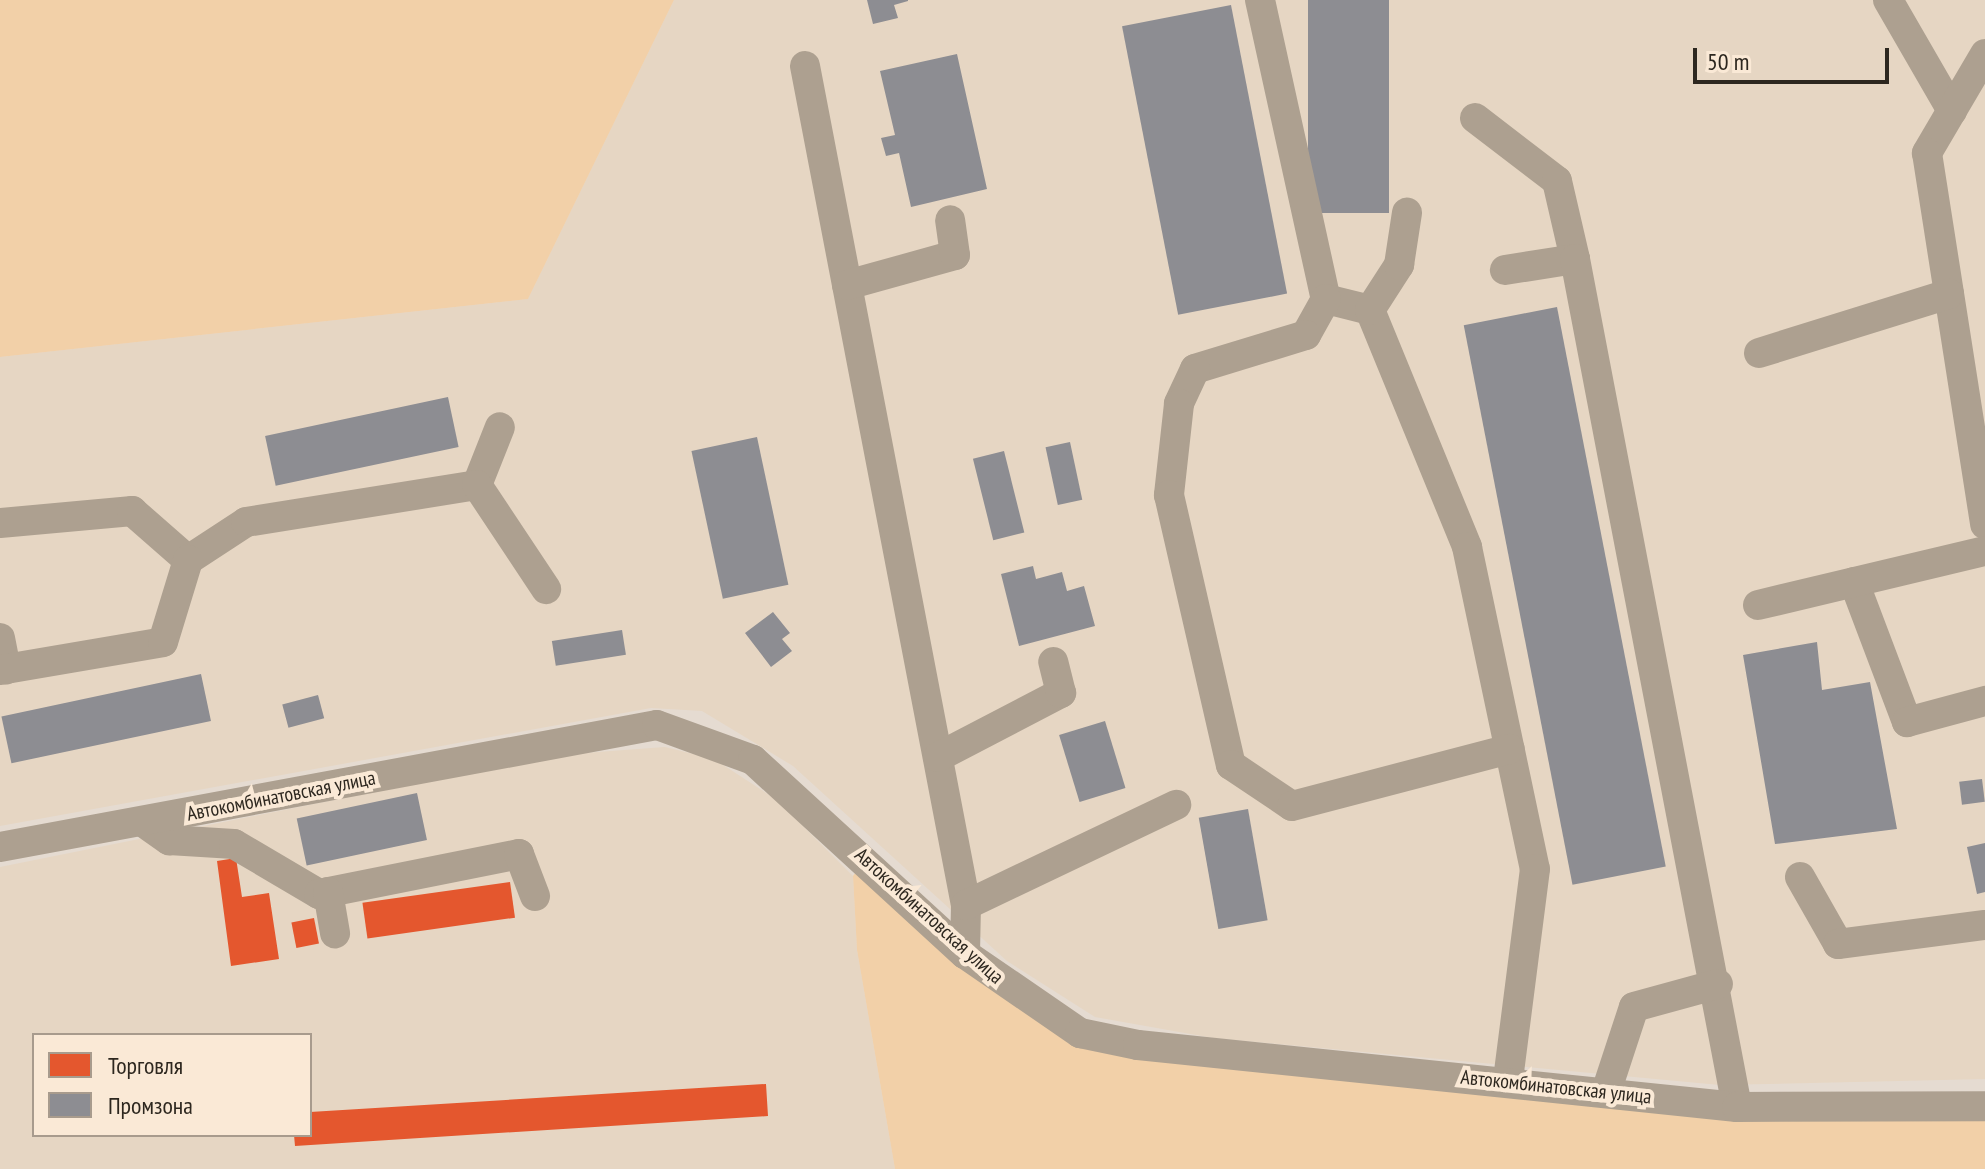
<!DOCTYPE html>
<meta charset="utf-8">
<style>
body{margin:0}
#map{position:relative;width:1985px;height:1169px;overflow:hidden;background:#e5dbd1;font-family:"PT Sans Narrow",sans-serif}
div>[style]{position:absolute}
.built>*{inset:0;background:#e6d6c3}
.green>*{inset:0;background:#f2d0a8}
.shops>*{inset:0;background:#e4572e;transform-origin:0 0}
.industry>*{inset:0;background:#8d8d92;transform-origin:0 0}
.minor>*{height:30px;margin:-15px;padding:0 15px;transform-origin:15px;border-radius:15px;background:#ada090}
span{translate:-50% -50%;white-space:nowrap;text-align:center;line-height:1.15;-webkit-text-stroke:8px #fae9d6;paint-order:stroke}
.street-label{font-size:20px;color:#2d271f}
.legend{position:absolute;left:32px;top:1033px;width:280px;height:104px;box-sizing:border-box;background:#fae9d6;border:2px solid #a89b8d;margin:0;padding:10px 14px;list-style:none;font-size:24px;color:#2d271f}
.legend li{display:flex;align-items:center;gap:16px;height:40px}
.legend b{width:40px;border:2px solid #a89b8d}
.scale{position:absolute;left:1693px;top:48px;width:196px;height:36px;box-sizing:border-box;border:4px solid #2d271f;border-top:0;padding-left:10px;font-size:24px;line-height:28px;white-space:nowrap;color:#2d271f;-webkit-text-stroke:6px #fae9d6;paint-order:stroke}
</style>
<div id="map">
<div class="built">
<i style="clip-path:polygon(674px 0,1985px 0,1985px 1079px,1720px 1085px,1213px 1038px,1095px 1017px,1007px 961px,793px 766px,702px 711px,651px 708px,0 826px,0 357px,528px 299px)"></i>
<i style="clip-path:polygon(evenodd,665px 747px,714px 759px,777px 800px,853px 876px,857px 950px,895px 1169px,0 1169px,0 867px,557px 755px,665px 747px,34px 1035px,310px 1035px,310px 1135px,34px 1135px,34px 1035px)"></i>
</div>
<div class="green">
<i style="clip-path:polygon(0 0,674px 0,528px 299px,0 357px)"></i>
<i style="clip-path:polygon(865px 859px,1080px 1033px,1508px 1081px,1985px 1106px,1985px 1169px,895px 1169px,857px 950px,853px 876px)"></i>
</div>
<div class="shops">
<i style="clip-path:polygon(236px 858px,242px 897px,269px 893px,279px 959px,231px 966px,217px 861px)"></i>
<i style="left:510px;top:882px;width:36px;height:149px;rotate:82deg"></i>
<i style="left:314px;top:918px;width:26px;height:23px;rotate:79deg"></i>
<i style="clip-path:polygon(766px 1084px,768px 1116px,295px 1146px,294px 1135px,310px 1135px,310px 1112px)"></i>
</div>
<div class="industry">
<i style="clip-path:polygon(867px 0,908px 0,908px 1px,894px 5px,898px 18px,873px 24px)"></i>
<i style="left:1308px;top:0;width:81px;height:213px"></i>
<i style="left:1231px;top:5px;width:294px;height:111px;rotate:79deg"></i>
<i style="clip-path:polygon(957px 54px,987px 189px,911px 207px,899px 153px,886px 156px,881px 138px,895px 135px,880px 71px)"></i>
<i style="left:1557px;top:307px;width:570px;height:95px;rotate:79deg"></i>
<i style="left:448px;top:397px;width:51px;height:187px;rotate:78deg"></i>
<i style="left:757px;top:437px;width:151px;height:67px;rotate:78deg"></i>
<i style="left:1070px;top:442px;width:59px;height:25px;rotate:78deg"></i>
<i style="left:1004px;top:451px;width:84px;height:32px;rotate:76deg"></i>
<i style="clip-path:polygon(1033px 566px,1036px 579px,1062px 572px,1067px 591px,1084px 586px,1095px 626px,1019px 646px,1001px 574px)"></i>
<i style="clip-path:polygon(773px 612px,790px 633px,782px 639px,792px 651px,771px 667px,745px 633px)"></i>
<i style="left:622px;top:630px;width:25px;height:71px;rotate:81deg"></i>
<i style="clip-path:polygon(1817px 642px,1822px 690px,1870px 682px,1897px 829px,1775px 844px,1743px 655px)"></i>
<i style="left:201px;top:674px;width:48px;height:204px;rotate:78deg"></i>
<i style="left:318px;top:695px;width:24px;height:37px;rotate:75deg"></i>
<i style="left:1105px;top:721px;width:70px;height:48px;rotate:73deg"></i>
<i style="left:1982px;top:779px;width:23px;height:23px;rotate:83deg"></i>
<i style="left:417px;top:793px;width:48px;height:123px;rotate:78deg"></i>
<i style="left:1248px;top:809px;width:113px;height:50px;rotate:80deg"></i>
<i style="clip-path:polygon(1985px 843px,1985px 892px,1977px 894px,1967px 847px)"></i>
</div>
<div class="minor">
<i style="left:1260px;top:0;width:306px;rotate:77.6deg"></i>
<i style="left:1326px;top:299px;width:45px;rotate:14deg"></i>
<i style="left:1370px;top:310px;width:256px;rotate:67.7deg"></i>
<i style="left:1467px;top:547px;width:329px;rotate:78.1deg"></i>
<i style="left:1535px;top:869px;width:214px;rotate:97.3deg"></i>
<i style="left:1888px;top:0;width:128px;rotate:60deg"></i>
<i style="left:1985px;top:54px;width:115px;rotate:120.4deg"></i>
<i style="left:1927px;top:153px;width:376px;rotate:81.1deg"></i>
<i style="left:805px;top:66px;width:854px;rotate:79.14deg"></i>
<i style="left:966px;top:905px;width:49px;rotate:91.2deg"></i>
<i style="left:1475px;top:118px;width:103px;rotate:37.5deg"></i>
<i style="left:1557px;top:181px;width:80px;rotate:77deg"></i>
<i style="left:1575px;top:259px;width:71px;rotate:171.1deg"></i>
<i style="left:1575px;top:259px;width:863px;rotate:79.18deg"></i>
<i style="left:847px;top:285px;width:112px;rotate:-15.5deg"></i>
<i style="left:955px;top:255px;width:35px;rotate:-98deg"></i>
<i style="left:1326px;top:299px;width:41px;rotate:119.1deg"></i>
<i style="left:1306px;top:335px;width:116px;rotate:163deg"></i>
<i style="left:1195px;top:369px;width:38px;rotate:115deg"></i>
<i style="left:1179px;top:404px;width:92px;rotate:96.3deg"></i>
<i style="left:1169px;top:495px;width:277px;rotate:77.1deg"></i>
<i style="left:1231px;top:765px;width:73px;rotate:33.9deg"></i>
<i style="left:1292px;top:806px;width:225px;rotate:-14.7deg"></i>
<i style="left:1370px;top:310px;width:54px;rotate:-57.2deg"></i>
<i style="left:1399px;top:265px;width:53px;rotate:-81.3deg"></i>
<i style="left:1759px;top:353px;width:199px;rotate:-17.3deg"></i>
<i style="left:477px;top:485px;width:62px;rotate:-68.4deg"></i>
<i style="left:0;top:523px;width:133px;rotate:-5.2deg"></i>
<i style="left:132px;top:511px;width:74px;rotate:41.2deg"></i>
<i style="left:188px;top:560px;width:69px;rotate:-33.2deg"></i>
<i style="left:246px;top:522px;width:234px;rotate:-9.1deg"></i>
<i style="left:477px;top:485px;width:125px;rotate:56.4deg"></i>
<i style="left:1854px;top:582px;width:150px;rotate:69.3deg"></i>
<i style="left:1907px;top:722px;width:81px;rotate:-15.1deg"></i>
<i style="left:1758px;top:605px;width:233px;rotate:-13.4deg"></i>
<i style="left:0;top:638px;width:32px;rotate:79deg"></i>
<i style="left:0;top:670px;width:165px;rotate:-9.7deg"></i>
<i style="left:163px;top:642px;width:86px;rotate:-73deg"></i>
<i style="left:938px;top:757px;width:139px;rotate:-27.5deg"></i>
<i style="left:1061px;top:693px;width:32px;rotate:-104deg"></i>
<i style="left:143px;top:822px;width:32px;rotate:35deg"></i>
<i style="left:169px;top:840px;width:65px;rotate:3.5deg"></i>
<i style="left:234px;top:844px;width:99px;rotate:30.5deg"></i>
<i style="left:319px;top:894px;width:204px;rotate:-11.3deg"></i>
<i style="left:519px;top:854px;width:45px;rotate:69.1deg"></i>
<i style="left:0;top:847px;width:668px;rotate:-10.52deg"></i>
<i style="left:657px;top:725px;width:102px;rotate:20deg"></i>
<i style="left:753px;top:760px;width:287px;rotate:42.5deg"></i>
<i style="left:965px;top:954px;width:140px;rotate:34.5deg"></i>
<i style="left:1080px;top:1033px;width:59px;rotate:11.7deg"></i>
<i style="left:1138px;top:1045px;width:602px;rotate:5.91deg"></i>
<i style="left:1737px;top:1107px;width:248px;rotate:-0.2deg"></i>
<i style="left:1800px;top:877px;width:77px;rotate:60.4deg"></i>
<i style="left:1838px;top:944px;width:148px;rotate:-7.4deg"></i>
<i style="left:328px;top:892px;width:42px;rotate:80.3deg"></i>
<i style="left:966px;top:905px;width:233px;rotate:-25.5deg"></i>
<i style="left:1606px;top:1092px;width:89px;rotate:-71.8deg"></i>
<i style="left:1634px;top:1007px;width:87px;rotate:-15.3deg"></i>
</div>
<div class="street-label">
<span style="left:281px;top:796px;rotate:-11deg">Автокомбинатовская улица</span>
<span style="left:929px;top:916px;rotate:42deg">Автокомбинатовская улица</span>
<span style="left:1556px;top:1087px;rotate:6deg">Автокомбинатовская улица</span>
</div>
<ul class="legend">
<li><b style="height:22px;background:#e4572e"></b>Торговля</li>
<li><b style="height:22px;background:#8d8d92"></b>Промзона</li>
</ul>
<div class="scale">50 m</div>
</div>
